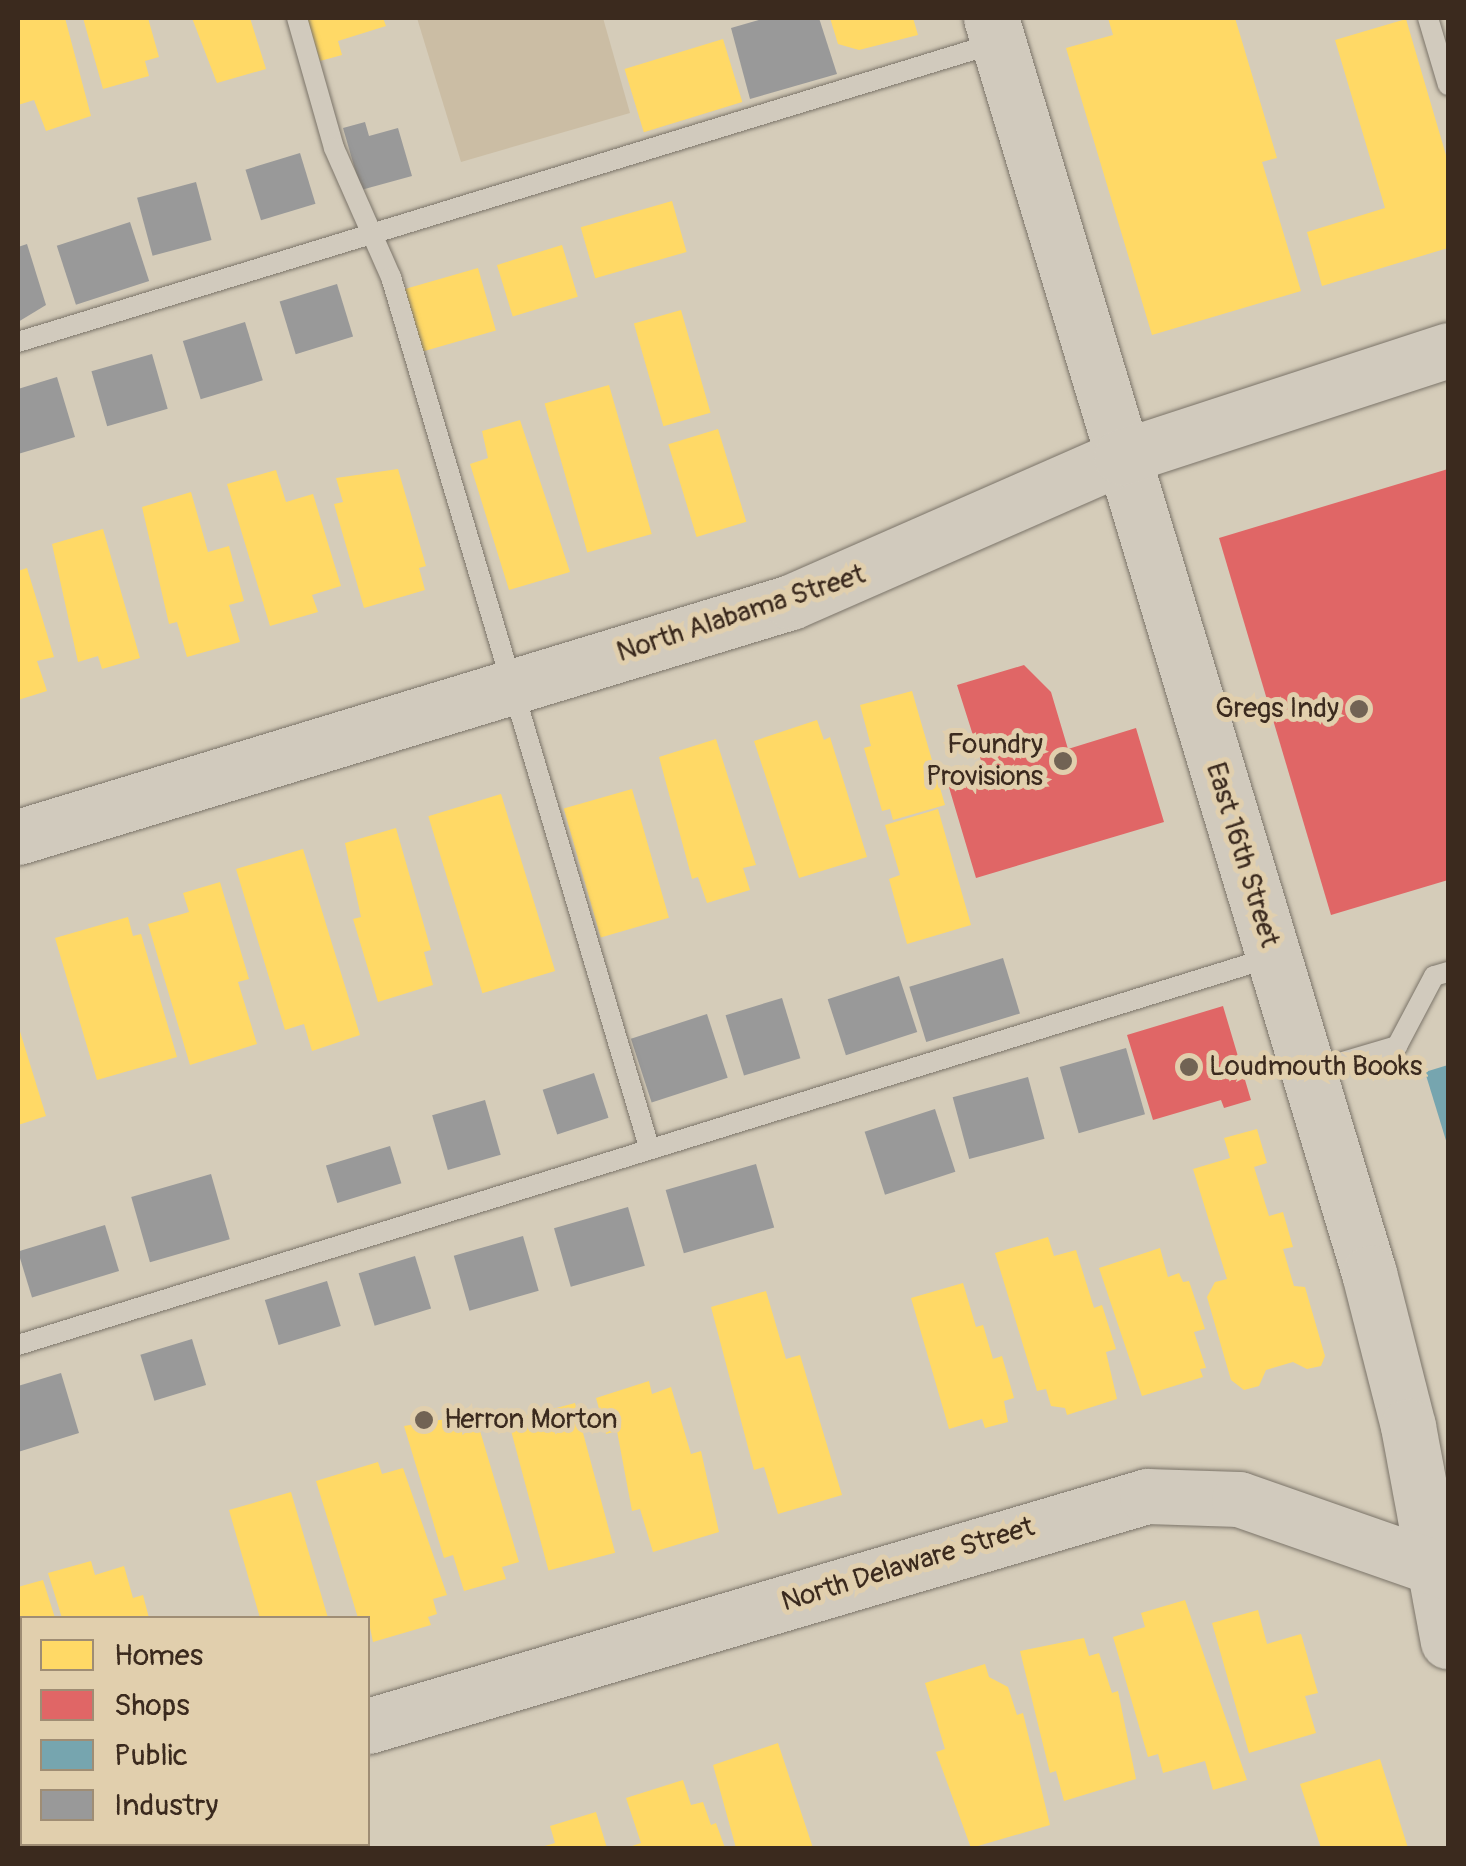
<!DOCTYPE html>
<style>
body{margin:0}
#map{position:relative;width:1466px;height:1866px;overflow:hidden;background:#d5ccb9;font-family:Pangolin,sans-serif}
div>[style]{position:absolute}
.green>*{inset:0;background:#cbbda4}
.homes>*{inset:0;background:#ffd966;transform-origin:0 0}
.shops>*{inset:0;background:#e06666}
.public>*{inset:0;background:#76a5af}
.industry>*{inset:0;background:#999;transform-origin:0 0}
.roads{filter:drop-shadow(0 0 2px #7b7469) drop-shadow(0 0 2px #7b7469)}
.service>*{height:20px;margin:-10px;padding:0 10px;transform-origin:10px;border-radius:10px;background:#d1cabd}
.secondary>*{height:55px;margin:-27.5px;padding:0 27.5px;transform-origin:27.5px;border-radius:27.5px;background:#d1cabd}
.dots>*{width:28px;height:28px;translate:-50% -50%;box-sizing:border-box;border:5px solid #e1cfad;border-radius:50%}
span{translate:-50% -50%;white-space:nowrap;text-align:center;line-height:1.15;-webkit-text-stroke:10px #e1cfad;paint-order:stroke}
.street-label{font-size:28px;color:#3b2a1e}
.poi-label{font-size:28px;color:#3b2a1e}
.right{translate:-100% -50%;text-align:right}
.left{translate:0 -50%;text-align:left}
.frame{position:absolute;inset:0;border:20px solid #3b2a1e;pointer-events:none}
.legend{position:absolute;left:20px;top:1616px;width:350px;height:230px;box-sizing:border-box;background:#e1cfad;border:2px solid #9f8d74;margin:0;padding:12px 18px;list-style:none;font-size:30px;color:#3b2a1e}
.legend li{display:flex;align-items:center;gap:20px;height:50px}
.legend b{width:50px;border:2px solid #9f8d74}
</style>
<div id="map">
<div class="green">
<i style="clip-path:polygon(417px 18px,603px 18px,630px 113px,461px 162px)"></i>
</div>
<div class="homes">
<i style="clip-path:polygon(18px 18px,65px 18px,91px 116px,46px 131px,34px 100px,18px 105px)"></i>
<i style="clip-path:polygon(83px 18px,148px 18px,159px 57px,145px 61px,149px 76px,103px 89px)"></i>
<i style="clip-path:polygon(192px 18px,250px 18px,266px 69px,217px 83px)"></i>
<i style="clip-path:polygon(307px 18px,383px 18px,386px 26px,338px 41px,342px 55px,320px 61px)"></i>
<i style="clip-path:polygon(830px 18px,913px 18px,918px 35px,859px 50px,838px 44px)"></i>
<i style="clip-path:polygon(1108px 18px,1235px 18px,1277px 158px,1262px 162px,1301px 291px,1152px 335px,1066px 48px,1113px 35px)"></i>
<i style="clip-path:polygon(1406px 19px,1448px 162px,1448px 248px,1322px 286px,1307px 232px,1385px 208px,1335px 40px)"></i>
<i style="left:723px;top:39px;width:66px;height:103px;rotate:73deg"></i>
<i style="left:672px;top:201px;width:53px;height:95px;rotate:74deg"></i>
<i style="left:562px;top:245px;width:54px;height:68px;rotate:73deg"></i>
<i style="left:478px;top:268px;width:65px;height:76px;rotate:74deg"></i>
<i style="left:681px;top:310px;width:107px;height:49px;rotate:74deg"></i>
<i style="left:609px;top:385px;width:155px;height:67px;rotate:74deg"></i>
<i style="clip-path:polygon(520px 420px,570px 572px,509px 590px,470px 464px,488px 458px,482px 431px)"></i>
<i style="left:718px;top:429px;width:97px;height:52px;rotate:73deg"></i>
<i style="clip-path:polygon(398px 469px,426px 566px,419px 568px,425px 590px,364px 608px,334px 504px,343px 502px,336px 478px)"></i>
<i style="clip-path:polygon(276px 470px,286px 502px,313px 494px,341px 586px,312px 595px,318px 612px,270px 626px,227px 484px)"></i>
<i style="clip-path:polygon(191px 492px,208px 552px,229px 546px,244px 601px,229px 605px,240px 642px,187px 657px,177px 622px,169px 624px,142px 507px)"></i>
<i style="clip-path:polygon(103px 529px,140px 658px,102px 669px,98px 656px,78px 662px,52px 544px)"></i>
<i style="clip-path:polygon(27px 568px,54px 657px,37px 661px,47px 691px,18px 700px,18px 571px)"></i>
<i style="clip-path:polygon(912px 691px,945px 805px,893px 820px,890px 809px,882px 811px,864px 748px,871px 746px,860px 705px)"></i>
<i style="clip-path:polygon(817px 720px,824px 740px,830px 737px,867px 857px,799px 878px,754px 741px)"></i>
<i style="clip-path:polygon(716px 739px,756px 865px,743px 868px,750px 890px,707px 903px,698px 877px,692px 879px,659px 757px)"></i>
<i style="left:632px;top:789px;width:134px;height:71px;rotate:74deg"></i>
<i style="left:501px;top:794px;width:185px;height:76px;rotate:73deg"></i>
<i style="clip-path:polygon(938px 809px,971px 925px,907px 944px,889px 879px,900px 875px,885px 825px)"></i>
<i style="clip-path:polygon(396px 828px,431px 950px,424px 952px,433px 985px,378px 1002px,353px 919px,361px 917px,345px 843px)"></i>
<i style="clip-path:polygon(303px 849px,360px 1035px,312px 1051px,304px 1024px,285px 1030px,236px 869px)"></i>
<i style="clip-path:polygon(220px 882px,249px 979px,238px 982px,257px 1044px,190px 1065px,148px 924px,189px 912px,183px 893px)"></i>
<i style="clip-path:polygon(128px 917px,133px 936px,141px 934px,177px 1057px,97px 1080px,55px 938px)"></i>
<i style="clip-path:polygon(18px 1025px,46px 1116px,18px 1125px)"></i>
<i style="clip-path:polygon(1257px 1129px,1267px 1163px,1254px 1167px,1269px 1216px,1283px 1212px,1293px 1247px,1283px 1249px,1294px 1286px,1305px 1287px,1325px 1356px,1321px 1366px,1307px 1369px,1293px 1362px,1266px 1370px,1259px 1386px,1244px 1390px,1231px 1380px,1207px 1297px,1215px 1282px,1227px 1279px,1193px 1169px,1230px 1158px,1224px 1138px)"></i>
<i style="clip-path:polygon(1048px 1237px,1054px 1256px,1076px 1250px,1094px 1308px,1102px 1305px,1116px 1349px,1106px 1352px,1117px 1399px,1067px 1415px,1065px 1408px,1051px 1406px,1046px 1389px,1037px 1391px,995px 1253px)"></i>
<i style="clip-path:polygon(1160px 1248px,1168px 1277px,1179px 1273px,1183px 1282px,1189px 1281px,1205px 1329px,1194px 1332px,1206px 1368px,1200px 1369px,1203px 1377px,1142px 1396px,1099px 1268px)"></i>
<i style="clip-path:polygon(963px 1283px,976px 1327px,983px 1325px,993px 1359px,1002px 1356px,1014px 1398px,1004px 1401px,1008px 1422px,985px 1428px,982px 1419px,949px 1429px,911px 1298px)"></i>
<i style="clip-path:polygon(766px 1291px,786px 1359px,800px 1355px,842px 1495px,778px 1514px,764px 1467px,754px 1470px,711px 1307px)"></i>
<i style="clip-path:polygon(649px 1381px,652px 1394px,671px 1387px,691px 1454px,701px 1451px,719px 1532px,653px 1552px,640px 1509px,632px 1511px,617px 1431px,606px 1434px,596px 1398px)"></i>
<i style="left:575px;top:1403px;width:155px;height:69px;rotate:75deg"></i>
<i style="clip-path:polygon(475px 1414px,519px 1562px,502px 1567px,506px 1579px,464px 1591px,453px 1555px,444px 1558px,404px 1426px)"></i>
<i style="clip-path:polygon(378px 1462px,382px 1474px,403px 1468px,447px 1595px,433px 1599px,437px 1614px,428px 1617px,431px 1625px,373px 1642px,368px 1618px,358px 1618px,316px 1481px)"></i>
<i style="clip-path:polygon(291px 1492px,328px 1618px,260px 1618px,229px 1510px)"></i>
<i style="clip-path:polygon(91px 1561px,95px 1575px,124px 1566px,133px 1598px,143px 1595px,149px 1618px,62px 1618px,48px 1573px)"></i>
<i style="clip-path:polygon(43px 1580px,55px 1618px,22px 1618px,19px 1727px,18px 1587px)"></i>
<i style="clip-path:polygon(1185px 1600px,1247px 1780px,1213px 1790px,1205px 1761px,1163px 1773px,1158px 1754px,1148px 1757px,1113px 1637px,1145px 1627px,1141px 1613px)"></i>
<i style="clip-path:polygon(1258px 1610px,1267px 1644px,1301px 1634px,1318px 1693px,1305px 1696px,1316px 1733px,1249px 1753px,1212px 1623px)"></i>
<i style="clip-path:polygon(1084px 1638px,1089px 1656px,1099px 1653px,1112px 1693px,1118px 1691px,1136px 1779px,1064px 1801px,1056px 1771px,1050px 1773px,1020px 1651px)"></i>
<i style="clip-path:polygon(985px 1664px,989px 1677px,1008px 1687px,1017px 1715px,1023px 1713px,1050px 1825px,971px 1848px,936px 1752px,945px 1749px,925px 1683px)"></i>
<i style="clip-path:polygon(778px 1743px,813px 1848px,736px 1848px,713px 1765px)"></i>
<i style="clip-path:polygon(1380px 1759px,1408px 1848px,1321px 1848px,1300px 1784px)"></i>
<i style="clip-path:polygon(683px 1780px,691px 1805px,703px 1802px,711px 1825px,716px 1823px,725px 1848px,626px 1848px,641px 1843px,626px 1798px)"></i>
<i style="clip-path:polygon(596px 1812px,607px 1848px,538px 1848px,555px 1843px,550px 1826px)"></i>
</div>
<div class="shops">
<i style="clip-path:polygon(1448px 469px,1448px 880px,1331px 915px,1219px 538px)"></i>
<i style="clip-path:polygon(1024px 665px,1051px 692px,1068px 749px,1136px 728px,1164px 822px,976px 878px,948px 784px,985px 773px,957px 685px)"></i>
<i style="clip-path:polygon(1223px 1006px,1251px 1100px,1224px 1108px,1221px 1100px,1153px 1120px,1127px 1035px)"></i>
</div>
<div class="public">
<i style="clip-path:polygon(1448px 1065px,1448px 1147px,1425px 1072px)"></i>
</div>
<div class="industry">
<i style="clip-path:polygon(766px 18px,819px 18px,837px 74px,750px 99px,731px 28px)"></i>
<i style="clip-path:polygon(365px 122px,369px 136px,398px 128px,412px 176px,361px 190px,343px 128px)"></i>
<i style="left:300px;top:153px;width:53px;height:57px;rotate:73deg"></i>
<i style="left:196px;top:182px;width:60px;height:61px;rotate:75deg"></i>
<i style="left:130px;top:222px;width:62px;height:77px;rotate:72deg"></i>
<i style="clip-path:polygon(27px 244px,46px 305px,18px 322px,18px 247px)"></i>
<i style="left:337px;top:284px;width:55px;height:60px;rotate:73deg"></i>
<i style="left:245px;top:322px;width:61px;height:65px;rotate:73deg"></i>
<i style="left:152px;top:354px;width:57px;height:63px;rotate:74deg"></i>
<i style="clip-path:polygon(57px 377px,75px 437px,18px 454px,18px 389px)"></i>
<i style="left:1003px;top:958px;width:58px;height:98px;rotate:73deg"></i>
<i style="left:899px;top:976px;width:59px;height:75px;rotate:72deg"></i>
<i style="left:782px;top:998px;width:63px;height:59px;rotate:73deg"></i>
<i style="left:707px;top:1014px;width:67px;height:80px;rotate:72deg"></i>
<i style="left:1126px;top:1048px;width:69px;height:69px;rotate:74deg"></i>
<i style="left:594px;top:1073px;width:47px;height:54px;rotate:72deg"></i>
<i style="left:1028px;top:1077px;width:64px;height:78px;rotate:75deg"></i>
<i style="left:485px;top:1100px;width:57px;height:55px;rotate:74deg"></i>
<i style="left:935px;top:1109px;width:66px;height:74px;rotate:72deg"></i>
<i style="left:390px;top:1146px;width:39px;height:67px;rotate:73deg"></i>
<i style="left:756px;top:1164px;width:66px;height:94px;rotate:74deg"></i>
<i style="left:211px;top:1174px;width:68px;height:83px;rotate:74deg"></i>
<i style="left:628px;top:1207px;width:61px;height:77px;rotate:74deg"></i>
<i style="left:105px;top:1225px;width:48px;height:91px;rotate:73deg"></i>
<i style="left:523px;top:1236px;width:57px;height:72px;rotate:74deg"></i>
<i style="left:415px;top:1256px;width:55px;height:59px;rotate:73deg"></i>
<i style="left:327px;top:1281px;width:47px;height:65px;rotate:73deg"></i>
<i style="left:192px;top:1339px;width:48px;height:54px;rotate:73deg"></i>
<i style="clip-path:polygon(61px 1373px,79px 1433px,18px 1452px,18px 1386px)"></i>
</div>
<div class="roads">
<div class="service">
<i style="left:297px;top:18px;width:135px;rotate:74.1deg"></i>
<i style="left:334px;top:148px;width:141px;rotate:66.2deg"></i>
<i style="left:391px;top:277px;width:907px;rotate:73.48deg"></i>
<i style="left:1428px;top:18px;width:70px;rotate:73.4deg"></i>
<i style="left:18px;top:342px;width:1023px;rotate:-17deg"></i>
<i style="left:1312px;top:1071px;width:89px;rotate:-16.4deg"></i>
<i style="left:1397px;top:1046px;width:79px;rotate:-62.1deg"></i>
<i style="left:1434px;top:976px;width:15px;rotate:-16deg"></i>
<i style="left:18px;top:1345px;width:1313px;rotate:-17.19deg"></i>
</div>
<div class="secondary">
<i style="left:991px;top:18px;width:1311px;rotate:73.24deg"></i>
<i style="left:1369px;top:1273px;width:158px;rotate:75.7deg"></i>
<i style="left:1408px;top:1426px;width:219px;rotate:79.5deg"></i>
<i style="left:18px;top:837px;width:808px;rotate:-16.91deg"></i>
<i style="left:791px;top:602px;width:360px;rotate:-23.7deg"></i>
<i style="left:1121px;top:457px;width:344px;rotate:-18.1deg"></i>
<i style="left:368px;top:1726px;width:812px;rotate:-16.45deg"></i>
<i style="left:1147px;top:1496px;width:92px;rotate:1.9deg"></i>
<i style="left:1239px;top:1499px;width:221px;rotate:19.3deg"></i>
<i style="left:18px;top:1831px;width:4px;rotate:-27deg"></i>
</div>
</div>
<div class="dots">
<i style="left:1359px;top:709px;background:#716354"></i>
<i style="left:1063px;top:761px;background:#716354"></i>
<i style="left:1189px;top:1067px;background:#716354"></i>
<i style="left:424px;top:1420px;background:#716354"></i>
</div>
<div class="street-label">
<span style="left:741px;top:614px;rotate:-18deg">North Alabama Street</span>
<span style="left:1242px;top:855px;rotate:73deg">East 16th Street</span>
<span style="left:908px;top:1565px;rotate:-17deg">North Delaware Street</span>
</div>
<div class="poi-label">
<span class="right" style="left:1339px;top:709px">Gregs Indy</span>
<span class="right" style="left:1043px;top:761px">Foundry<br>Provisions</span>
<span class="left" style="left:1209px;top:1067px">Loudmouth Books</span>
<span class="left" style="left:444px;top:1420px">Herron Morton</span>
</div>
<div class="frame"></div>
<ul class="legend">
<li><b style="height:28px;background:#ffd966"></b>Homes</li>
<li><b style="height:28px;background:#e06666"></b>Shops</li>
<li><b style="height:28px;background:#76a5af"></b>Public</li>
<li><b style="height:28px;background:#999"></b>Industry</li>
</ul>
</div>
